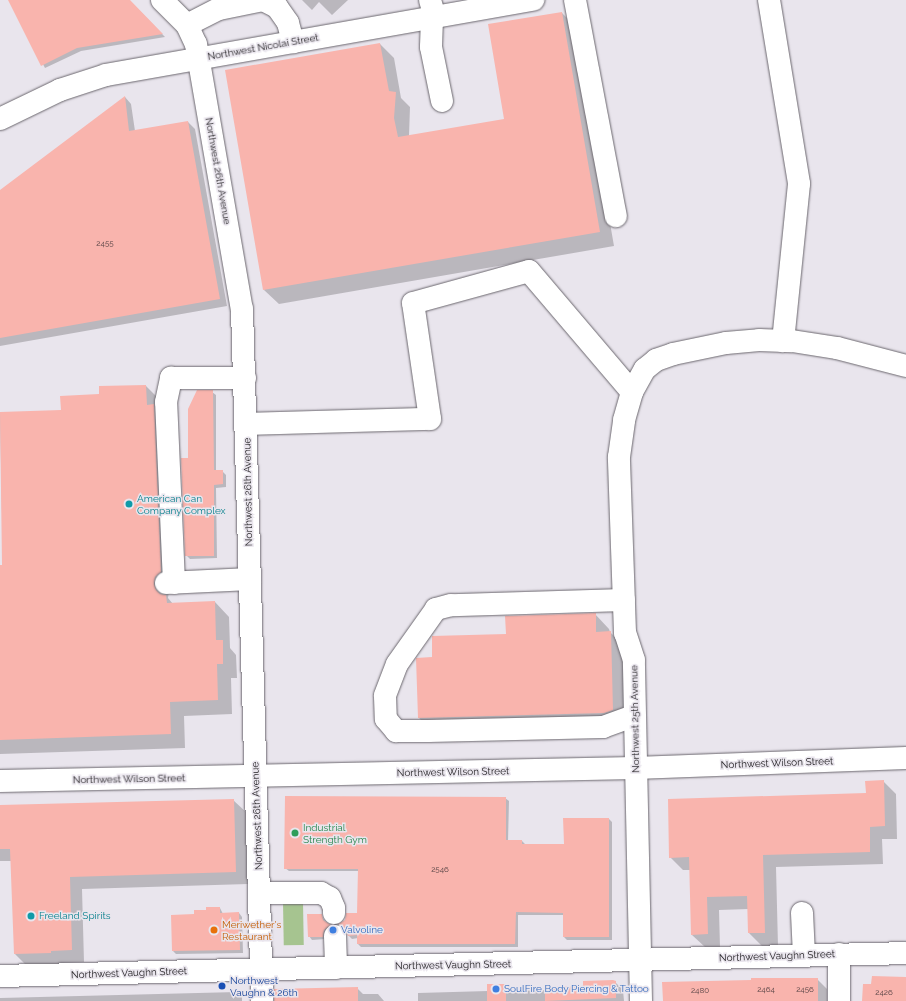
<!DOCTYPE html>
<style>
body{margin:0}
#map{position:relative;width:906px;height:1001px;overflow:hidden;background:#e9e5ed;font-family:Raleway,sans-serif}
div>[style]{position:absolute}
.green>*{inset:0;background:#a6c490;transform-origin:0 0}
.shadow>*{inset:0;background:#0003}
.building>*{inset:0;background:#f9b4ad;transform-origin:0 0}
.roads{filter:drop-shadow(0 0 1px #6b676e) drop-shadow(0 0 1px #6b676e)}
.minor>*{height:22px;margin:-11px;padding:0 11px;transform-origin:11px;border-radius:11px;background:#fff}
.major>*{height:22px;margin:-11px;padding:0 11px;transform-origin:11px;border-radius:11px;background:#fff}
.dots>*{width:11px;height:11px;translate:-50% -50%;box-sizing:border-box;border:2px solid #e9e5ed;border-radius:50%}
span{translate:-50% -50%;white-space:nowrap;text-align:center;line-height:1.15;-webkit-text-stroke:3px #e9e5ed;paint-order:stroke}
.number-label{font-size:8px;color:#574445}
.number-label span{-webkit-text-stroke-width:0}
.street-label{font-size:10px;color:#211f22}
.culture-label{font-size:10px;color:#0d838f}
.left{translate:0 -50%;text-align:left}
.leisure-label{font-size:10px;color:#27864d}
.food-label{font-size:10px;color:#c56008}
.shop-label{font-size:10px;color:#366cbe}
.transit-label{font-size:10px;color:#164399}
</style>
<div id="map">
<div class="green">
<i style="left:303px;top:902px;width:43px;height:20px;rotate:89deg"></i>
</div>
<div class="shadow">
<i style="clip-path:polygon(9px 0,129px 0,165px 37px,81px 51px,45px 68px)"></i>
<i style="clip-path:polygon(302px 0,348px 0,332px 15px,319px 2px,312px 10px)"></i>
<i style="clip-path:polygon(562px 13px,576px 27px,614px 246px,279px 304px,264px 290px,380px 44px,394px 58px,401px 98px,410px 107px,409px 136px,505px 120px)"></i>
<i style="clip-path:polygon(125px 97px,131px 104px,135px 131px,188px 122px,195px 129px,227px 306px,0 346px,0 191px)"></i>
<i style="clip-path:polygon(146px 386px,160px 400px,169px 591px,168px 598px,173px 604px,215px 602px,229px 617px,230px 648px,236px 655px,237px 678px,231px 678px,232px 714px,184px 716px,185px 748px,0 754px,0 566px,3px 566px,0 413px,62px 411px,100px 395px)"></i>
<i style="clip-path:polygon(212px 392px,216px 395px,216px 471px,222px 471px,226px 475px,226px 487px,216px 488px,217px 558px,190px 559px,186px 555px,189px 459px)"></i>
<i style="clip-path:polygon(595px 614px,609px 629px,610px 632px,625px 647px,627px 724px,433px 732px,419px 718px,433px 658px,507px 635px)"></i>
<i style="clip-path:polygon(883px 781px,896px 794px,897px 839px,882px 839px,883px 864px,776px 867px,778px 946px,762px 946px,749px 933px,749px 909px,719px 910px,720px 947px,705px 947px,692px 935px,691px 870px,683px 870px,670px 857px,867px 794px)"></i>
<i style="clip-path:polygon(505px 798px,509px 801px,508px 841px,522px 841px,525px 844px,565px 845px,609px 819px,612px 822px,612px 940px,567px 940px,564px 937px,564px 915px,518px 915px,518px 947px,361px 947px,358px 944px,358px 938px,352px 939px,348px 935px,358px 914px,359px 871px,289px 871px,285px 868px)"></i>
<i style="clip-path:polygon(233px 800px,246px 812px,248px 884px,82px 889px,84px 962px,63px 963px,63px 965px,27px 966px,15px 954px,12px 861px,0 861px,0 806px)"></i>
<i style="clip-path:polygon(220px 908px,223px 914px,239px 913px,242px 917px,243px 953px,176px 954px,173px 951px,207px 911px)"></i>
<i style="clip-path:polygon(321px 915px,326px 923px,333px 928px,326px 939px,312px 940px,309px 936px)"></i>
<i style="clip-path:polygon(817px 979px,827px 989px,827px 1001px,664px 1001px)"></i>
<i style="clip-path:polygon(615px 982px,623px 990px,624px 1001px,418px 1001px,418px 993px,488px 991px,505px 985px,512px 991px,546px 990px)"></i>
<i style="clip-path:polygon(357px 988px,363px 994px,378px 994px,384px 1001px,284px 1001px)"></i>
<i style="clip-path:polygon(237px 992px,242px 996px,242px 1001px,0 1001px,0 998px)"></i>
</div>
<div class="building">
<i style="clip-path:polygon(8px 0,130px 0,163px 34px,77px 48px,41px 66px)"></i>
<i style="clip-path:polygon(562px 12px,600px 232px,263px 290px,225px 70px,380px 43px,389px 91px,396px 92px,394px 118px,398px 137px,504px 119px,488px 24px)"></i>
<i style="clip-path:polygon(125px 96px,129px 131px,188px 121px,220px 299px,0 338px,0 190px)"></i>
<i style="clip-path:polygon(146px 385px,147px 405px,154px 404px,161px 572px,155px 577px,154px 584px,156px 590px,160px 594px,166px 595px,167px 603px,215px 601px,216px 640px,223px 640px,223px 664px,217px 664px,218px 700px,170px 702px,171px 734px,0 740px,0 565px,2px 565px,0 412px,61px 410px,60px 396px,99px 394px,99px 386px)"></i>
<i style="clip-path:polygon(197px 390px,213px 390px,214px 470px,223px 470px,223px 484px,214px 485px,214px 556px,185px 556px,181px 458px,188px 458px,188px 409px)"></i>
<i style="clip-path:polygon(596px 613px,596px 632px,611px 631px,613px 710px,604px 713px,418px 718px,416px 658px,432px 657px,432px 636px,506px 634px,505px 616px)"></i>
<i style="clip-path:polygon(884px 780px,885px 826px,870px 827px,870px 852px,763px 855px,765px 933px,748px 933px,747px 896px,707px 897px,708px 934px,691px 935px,689px 857px,669px 858px,668px 799px,866px 793px,865px 781px)"></i>
<i style="clip-path:polygon(285px 796px,506px 797px,506px 840px,522px 840px,522px 844px,564px 844px,563px 818px,609px 818px,609px 937px,563px 937px,563px 913px,516px 912px,515px 944px,357px 944px,357px 935px,348px 936px,345px 929px,338px 924px,345px 920px,346px 913px,357px 913px,358px 869px,284px 869px)"></i>
<i style="clip-path:polygon(234px 799px,236px 872px,70px 877px,72px 950px,51px 951px,51px 953px,14px 954px,10px 849px,0 849px,0 805px)"></i>
<i style="clip-path:polygon(206px 907px,220px 907px,220px 913px,239px 912px,240px 950px,172px 951px,171px 915px,194px 914px,194px 910px,206px 910px)"></i>
<i style="clip-path:polygon(307px 914px,322px 914px,323px 920px,331px 925px,324px 930px,323px 937px,308px 937px)"></i>
<i style="clip-path:polygon(872px 976px,906px 977px,906px 1001px,862px 1001px,863px 984px,871px 984px)"></i>
<i style="clip-path:polygon(751px 978px,818px 978px,818px 1001px,663px 1001px,662px 982px,751px 980px)"></i>
<i style="clip-path:polygon(613px 980px,616px 981px,616px 998px,545px 1001px,545px 987px,583px 986px,583px 981px)"></i>
<i style="left:487px;top:984px;width:19px;height:17px"></i>
<i style="clip-path:polygon(358px 987px,358px 1001px,274px 1001px,274px 989px)"></i>
</div>
<div class="roads">
<div class="minor">
<i style="left:162px;top:0;width:35px;rotate:45deg"></i>
<i style="left:187px;top:25px;width:21px;rotate:65deg"></i>
<i style="left:196px;top:44px;width:269px;rotate:80.2deg"></i>
<i style="left:242px;top:309px;width:692px;rotate:88.34deg"></i>
<i style="left:430px;top:0;width:19px;rotate:74deg"></i>
<i style="left:575px;top:0;width:220px;rotate:79.3deg"></i>
<i style="left:769px;top:0;width:186px;rotate:80.7deg"></i>
<i style="left:799px;top:184px;width:158px;rotate:95.8deg"></i>
<i style="left:432px;top:18px;width:29px;rotate:92deg"></i>
<i style="left:431px;top:47px;width:55px;rotate:78.5deg"></i>
<i style="left:187px;top:25px;width:36px;rotate:-27deg"></i>
<i style="left:219px;top:9px;width:45px;rotate:-11.6deg"></i>
<i style="left:263px;top:0;width:16px;rotate:27deg"></i>
<i style="left:277px;top:7px;width:19px;rotate:55deg"></i>
<i style="left:288px;top:23px;width:20px;rotate:75deg"></i>
<i style="left:0;top:119px;width:67px;rotate:-25.8deg"></i>
<i style="left:60px;top:90px;width:48px;rotate:-18.1deg"></i>
<i style="left:106px;top:75px;width:434px;rotate:-10deg"></i>
<i style="left:246px;top:424px;width:184px;rotate:-1.6deg"></i>
<i style="left:430px;top:419px;width:117px;rotate:-98.3deg"></i>
<i style="left:413px;top:303px;width:120px;rotate:-15.4deg"></i>
<i style="left:529px;top:271px;width:159px;rotate:49.6deg"></i>
<i style="left:166px;top:583px;width:84px;rotate:-2.7deg"></i>
<i style="left:174px;top:583px;width:181px;rotate:-92.5deg"></i>
<i style="left:166px;top:402px;width:25px;rotate:-78deg"></i>
<i style="left:171px;top:378px;width:74px"></i>
<i style="left:624px;top:600px;width:173px;rotate:178.3deg"></i>
<i style="left:451px;top:605px;width:16px;rotate:165deg"></i>
<i style="left:436px;top:609px;width:67px;rotate:125.3deg"></i>
<i style="left:397px;top:664px;width:34px;rotate:111deg"></i>
<i style="left:385px;top:696px;width:23px;rotate:88deg"></i>
<i style="left:386px;top:719px;width:16px;rotate:50deg"></i>
<i style="left:396px;top:731px;width:32px"></i>
<i style="left:428px;top:731px;width:175px;rotate:-1.3deg"></i>
<i style="left:603px;top:727px;width:33px;rotate:-20deg"></i>
<i style="left:0;top:781px;width:635px;rotate:-1.17deg"></i>
<i style="left:635px;top:768px;width:271px;rotate:-2.1deg"></i>
<i style="left:259px;top:893px;width:62px"></i>
<i style="left:321px;top:893px;width:10px;rotate:29deg"></i>
<i style="left:330px;top:898px;width:11px;rotate:68deg"></i>
<i style="left:334px;top:908px;width:5px;rotate:90deg"></i>
<i style="left:802px;top:913px;width:43px;rotate:87.3deg"></i>
<i style="left:335px;top:936px;width:32px;rotate:88deg"></i>
<i style="left:641px;top:1001px;width:341px;rotate:-91.2deg"></i>
<i style="left:634px;top:660px;width:28px;rotate:-108deg"></i>
<i style="left:625px;top:633px;width:176px;rotate:-92deg"></i>
<i style="left:619px;top:457px;width:37px;rotate:-82deg"></i>
<i style="left:624px;top:420px;width:29px;rotate:-74deg"></i>
<i style="left:632px;top:392px;width:26px;rotate:-61deg"></i>
<i style="left:645px;top:369px;width:14px;rotate:-39deg"></i>
<i style="left:656px;top:360px;width:18px;rotate:-19deg"></i>
<i style="left:673px;top:354px;width:54px;rotate:-11.7deg"></i>
<i style="left:726px;top:343px;width:33px;rotate:-5deg"></i>
<i style="left:759px;top:340px;width:33px;rotate:2deg"></i>
<i style="left:792px;top:341px;width:46px;rotate:8.8deg"></i>
<i style="left:837px;top:348px;width:71px;rotate:14.6deg"></i>
<i style="left:839px;top:1001px;width:47px;rotate:-90deg"></i>
</div>
<div class="major">
<i style="left:0;top:976px;width:906px;rotate:-1.45deg"></i>
</div>
</div>
<div class="dots">
<i style="left:129px;top:504px;background:#0f9aa8"></i>
<i style="left:295px;top:833px;background:#2e9e5b"></i>
<i style="left:31px;top:916px;background:#0f9aa8"></i>
<i style="left:214px;top:930px;background:#e8710a"></i>
<i style="left:333px;top:930px;background:#3f7fe0"></i>
<i style="left:222px;top:986px;background:#1a4fb4"></i>
<i style="left:496px;top:989px;background:#3f7fe0"></i>
</div>
<div class="number-label">
<span style="left:105px;top:244px">2455</span>
<span style="left:440px;top:870px">2546</span>
<span style="left:766px;top:990px">2464</span>
<span style="left:805px;top:990px">2456</span>
<span style="left:700px;top:991px">2480</span>
<span style="left:884px;top:993px">2426</span>
</div>
<div class="street-label">
<span style="left:263px;top:47px;rotate:-10deg">Northwest Nicolai Street</span>
<span style="left:218px;top:171px;rotate:80deg">Northwest 26th Avenue</span>
<span style="left:248px;top:492px;rotate:-91deg">Northwest 26th Avenue</span>
<span style="left:635px;top:719px;rotate:-91deg">Northwest 25th Avenue</span>
<span style="left:777px;top:763px;rotate:-2deg">Northwest Wilson Street</span>
<span style="left:453px;top:772px;rotate:-1deg">Northwest Wilson Street</span>
<span style="left:129px;top:779px;rotate:-1deg">Northwest Wilson Street</span>
<span style="left:257px;top:816px;rotate:-92deg">Northwest 26th Avenue</span>
<span style="left:777px;top:956px;rotate:-2deg">Northwest Vaughn Street</span>
<span style="left:453px;top:965px;rotate:-1deg">Northwest Vaughn Street</span>
<span style="left:129px;top:973px;rotate:-2deg">Northwest Vaughn Street</span>
</div>
<div class="culture-label">
<span class="left" style="left:137px;top:504px">American Can<br>Company Complex</span>
<span class="left" style="left:39px;top:916px">Freeland Spirits</span>
</div>
<div class="leisure-label">
<span class="left" style="left:303px;top:833px">Industrial<br>Strength Gym</span>
</div>
<div class="food-label">
<span class="left" style="left:222px;top:930px">Meriwether's<br>Restaurant</span>
</div>
<div class="shop-label">
<span class="left" style="left:341px;top:930px">Valvoline</span>
<span class="left" style="left:504px;top:989px">SoulFire Body Piercing &amp; Tattoo</span>
</div>
<div class="transit-label">
<span class="left" style="left:230px;top:986px">Northwest<br>Vaughn &amp; 26th</span>
</div>
</div>
